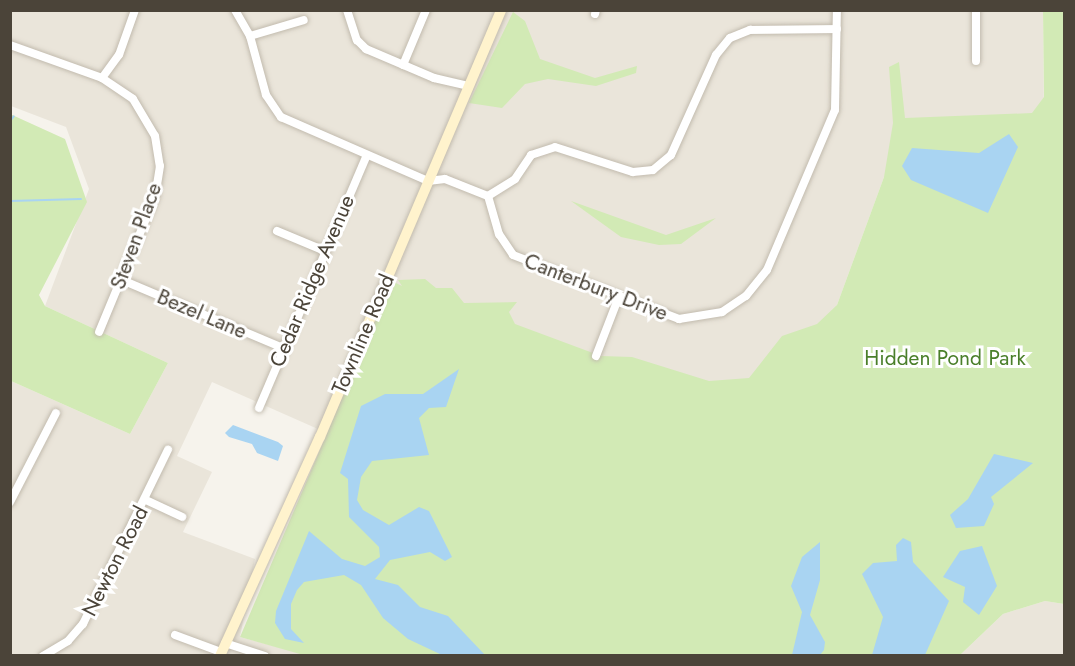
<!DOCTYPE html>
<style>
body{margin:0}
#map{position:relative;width:1075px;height:666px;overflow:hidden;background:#f6f3ec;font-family:Jost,sans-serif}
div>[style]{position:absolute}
.residential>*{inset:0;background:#eae5da}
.green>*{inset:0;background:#d2eab5}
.water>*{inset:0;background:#a9d4f2}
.stream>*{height:2px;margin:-1px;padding:0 1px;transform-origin:1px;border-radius:1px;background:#a9d4f2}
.roads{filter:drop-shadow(0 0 2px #c2bbae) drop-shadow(0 0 2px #c2bbae)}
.street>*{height:8px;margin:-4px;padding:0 4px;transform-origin:4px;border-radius:4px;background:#fff}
.secondary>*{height:10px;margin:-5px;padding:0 5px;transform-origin:5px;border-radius:5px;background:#fff3cd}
span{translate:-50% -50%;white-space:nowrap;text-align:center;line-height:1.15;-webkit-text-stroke:6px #fff;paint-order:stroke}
.street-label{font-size:21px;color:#4b4439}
.park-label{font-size:21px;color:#4a7f2a}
.frame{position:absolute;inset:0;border:12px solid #4b4439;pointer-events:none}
</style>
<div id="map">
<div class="residential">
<i style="clip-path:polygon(10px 11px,1043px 11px,1044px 120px,884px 177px,837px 305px,775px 428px,327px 433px,212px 382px,177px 456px,212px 472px,183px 532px,255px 559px,240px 637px,307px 655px,11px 655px,11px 381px,130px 434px,168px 363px,45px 306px,89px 189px,66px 127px,11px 106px)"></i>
<i style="clip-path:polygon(1045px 601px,1064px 604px,1064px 655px,959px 656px,1003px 614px)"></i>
</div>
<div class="green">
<i style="clip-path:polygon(1043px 11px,1064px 11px,1064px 604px,1045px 601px,1003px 614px,959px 656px,307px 656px,240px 637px,392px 281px,402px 286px,398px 280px,425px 279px,436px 288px,452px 288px,464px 303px,517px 302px,509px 312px,515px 324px,601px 356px,632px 357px,709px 381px,749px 378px,782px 336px,817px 324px,837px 305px,884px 177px,893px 123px,889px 67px,899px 62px,905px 118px,1032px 113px,1044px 97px)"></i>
<i style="clip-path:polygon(513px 12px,525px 21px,540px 59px,595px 78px,637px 66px,636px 73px,596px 86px,548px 79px,525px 84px,502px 108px,469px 103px)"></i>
<i style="clip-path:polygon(10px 114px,65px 139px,87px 202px,39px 295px,45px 306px,168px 363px,130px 434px,11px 381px)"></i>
<i style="clip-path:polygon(571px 201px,666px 235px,716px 218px,681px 244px,659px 245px,621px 237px)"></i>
</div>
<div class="water">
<i style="clip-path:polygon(1009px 134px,1018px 147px,988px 213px,911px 180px,902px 166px,912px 148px,979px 153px)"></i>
<i style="clip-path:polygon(459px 369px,446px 407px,429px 408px,419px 418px,429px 455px,372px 461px,361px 477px,357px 500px,363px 510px,389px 525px,419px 507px,429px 511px,452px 557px,445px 561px,430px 552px,390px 560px,375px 579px,398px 585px,420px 607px,448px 616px,485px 655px,442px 655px,408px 639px,383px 618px,361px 585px,344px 575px,304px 582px,297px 590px,291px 604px,291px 629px,304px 643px,285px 639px,275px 623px,276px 611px,309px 531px,342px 559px,365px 566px,380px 557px,379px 547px,349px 517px,348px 479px,340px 473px,361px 406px,385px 394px,423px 394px)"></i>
<i style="clip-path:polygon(233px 425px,278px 442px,283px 446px,278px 461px,257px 453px,252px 444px,229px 437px,225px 433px)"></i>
<i style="clip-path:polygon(994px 454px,1033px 463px,991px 497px,994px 504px,984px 526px,956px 528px,950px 515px,968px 499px)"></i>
<i style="clip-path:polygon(903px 538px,911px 542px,913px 562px,949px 601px,925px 655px,872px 655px,883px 617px,862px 574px,873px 563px,897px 561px,896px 545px)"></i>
<i style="clip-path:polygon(820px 542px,820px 580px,810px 615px,825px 642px,824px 650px,820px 655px,792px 655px,802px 612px,791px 586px,802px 557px)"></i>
<i style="clip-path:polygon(982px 546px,997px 586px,979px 615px,963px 602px,965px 587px,943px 577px,960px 551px)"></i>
</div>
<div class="stream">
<i style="left:10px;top:121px;width:6px;rotate:-51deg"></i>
<i style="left:10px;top:201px;width:71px;rotate:-1.6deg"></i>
</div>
<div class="roads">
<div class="street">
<i style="left:235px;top:10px;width:30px;rotate:60deg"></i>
<i style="left:250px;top:36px;width:61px;rotate:74.8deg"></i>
<i style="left:266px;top:95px;width:27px;rotate:56deg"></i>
<i style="left:281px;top:117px;width:160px;rotate:23.5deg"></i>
<i style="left:428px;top:181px;width:17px;rotate:-7deg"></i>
<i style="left:445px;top:179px;width:46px;rotate:21.6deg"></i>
<i style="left:488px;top:196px;width:40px;rotate:74deg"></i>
<i style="left:499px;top:234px;width:25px;rotate:56deg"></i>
<i style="left:513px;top:255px;width:178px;rotate:21.1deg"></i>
<i style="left:679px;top:319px;width:44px;rotate:-9.2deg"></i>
<i style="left:722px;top:312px;width:29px;rotate:-34deg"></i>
<i style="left:746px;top:296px;width:33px;rotate:-51deg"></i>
<i style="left:767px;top:270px;width:174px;rotate:-67deg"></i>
<i style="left:835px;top:110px;width:100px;rotate:-88.9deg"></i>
<i style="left:347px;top:10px;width:32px;rotate:72deg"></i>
<i style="left:357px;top:40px;width:13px;rotate:45deg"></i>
<i style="left:366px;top:49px;width:74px;rotate:23.1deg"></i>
<i style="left:434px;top:78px;width:36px;rotate:13deg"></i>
<i style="left:976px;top:10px;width:51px;rotate:90deg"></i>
<i style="left:595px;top:14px;width:4px;rotate:-76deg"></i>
<i style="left:250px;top:36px;width:56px;rotate:-16.5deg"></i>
<i style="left:10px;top:45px;width:98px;rotate:19.7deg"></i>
<i style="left:102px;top:78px;width:37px;rotate:34deg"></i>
<i style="left:133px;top:99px;width:43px;rotate:59.3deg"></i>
<i style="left:155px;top:136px;width:30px;rotate:81deg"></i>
<i style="left:160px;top:166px;width:31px;rotate:99deg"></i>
<i style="left:155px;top:197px;width:146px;rotate:112.5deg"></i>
<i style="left:403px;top:65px;width:60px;rotate:-67.3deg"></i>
<i style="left:102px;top:78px;width:29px;rotate:-54deg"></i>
<i style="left:119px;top:55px;width:48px;rotate:-70.4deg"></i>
<i style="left:488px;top:196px;width:32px;rotate:-32deg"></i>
<i style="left:515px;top:179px;width:29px;rotate:-56deg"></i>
<i style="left:531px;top:155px;width:25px;rotate:-18deg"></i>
<i style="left:555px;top:147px;width:82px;rotate:17.8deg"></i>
<i style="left:633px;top:172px;width:20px;rotate:-6deg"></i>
<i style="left:653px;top:170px;width:23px;rotate:-40deg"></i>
<i style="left:671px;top:155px;width:110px;rotate:-65.8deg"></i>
<i style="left:716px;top:55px;width:22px;rotate:-51deg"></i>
<i style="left:730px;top:38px;width:22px;rotate:-22deg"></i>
<i style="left:750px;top:30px;width:87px;rotate:-0.7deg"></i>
<i style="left:277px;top:231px;width:52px;rotate:22.6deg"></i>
<i style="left:122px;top:280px;width:175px;rotate:22.9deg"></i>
<i style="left:596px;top:356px;width:61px;rotate:-68.9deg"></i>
<i style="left:259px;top:408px;width:275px;rotate:-66.9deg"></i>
<i style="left:146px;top:500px;width:40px;rotate:25deg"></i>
<i style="left:10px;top:502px;width:100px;rotate:-62.7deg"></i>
<i style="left:175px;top:635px;width:49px;rotate:20.3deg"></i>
<i style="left:225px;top:643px;width:42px;rotate:18deg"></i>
<i style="left:43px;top:656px;width:29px;rotate:-31deg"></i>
<i style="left:68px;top:641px;width:23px;rotate:-49deg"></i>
<i style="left:83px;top:624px;width:194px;rotate:-64deg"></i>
</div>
<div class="secondary">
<i style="left:220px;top:656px;width:241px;rotate:-65.5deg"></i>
<i style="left:320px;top:437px;width:464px;rotate:-67deg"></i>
</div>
</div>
<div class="street-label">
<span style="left:136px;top:236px;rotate:-70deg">Steven Place</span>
<span style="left:312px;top:281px;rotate:-67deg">Cedar Ridge Avenue</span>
<span style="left:596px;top:287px;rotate:21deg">Canterbury Drive</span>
<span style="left:202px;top:314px;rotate:23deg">Bezel Lane</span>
<span style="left:363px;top:334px;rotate:-67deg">Townline Road</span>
<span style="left:115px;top:561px;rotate:-63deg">Newton Road</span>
</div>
<div class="park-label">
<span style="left:945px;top:358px">Hidden Pond Park</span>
</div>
<div class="frame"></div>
</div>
